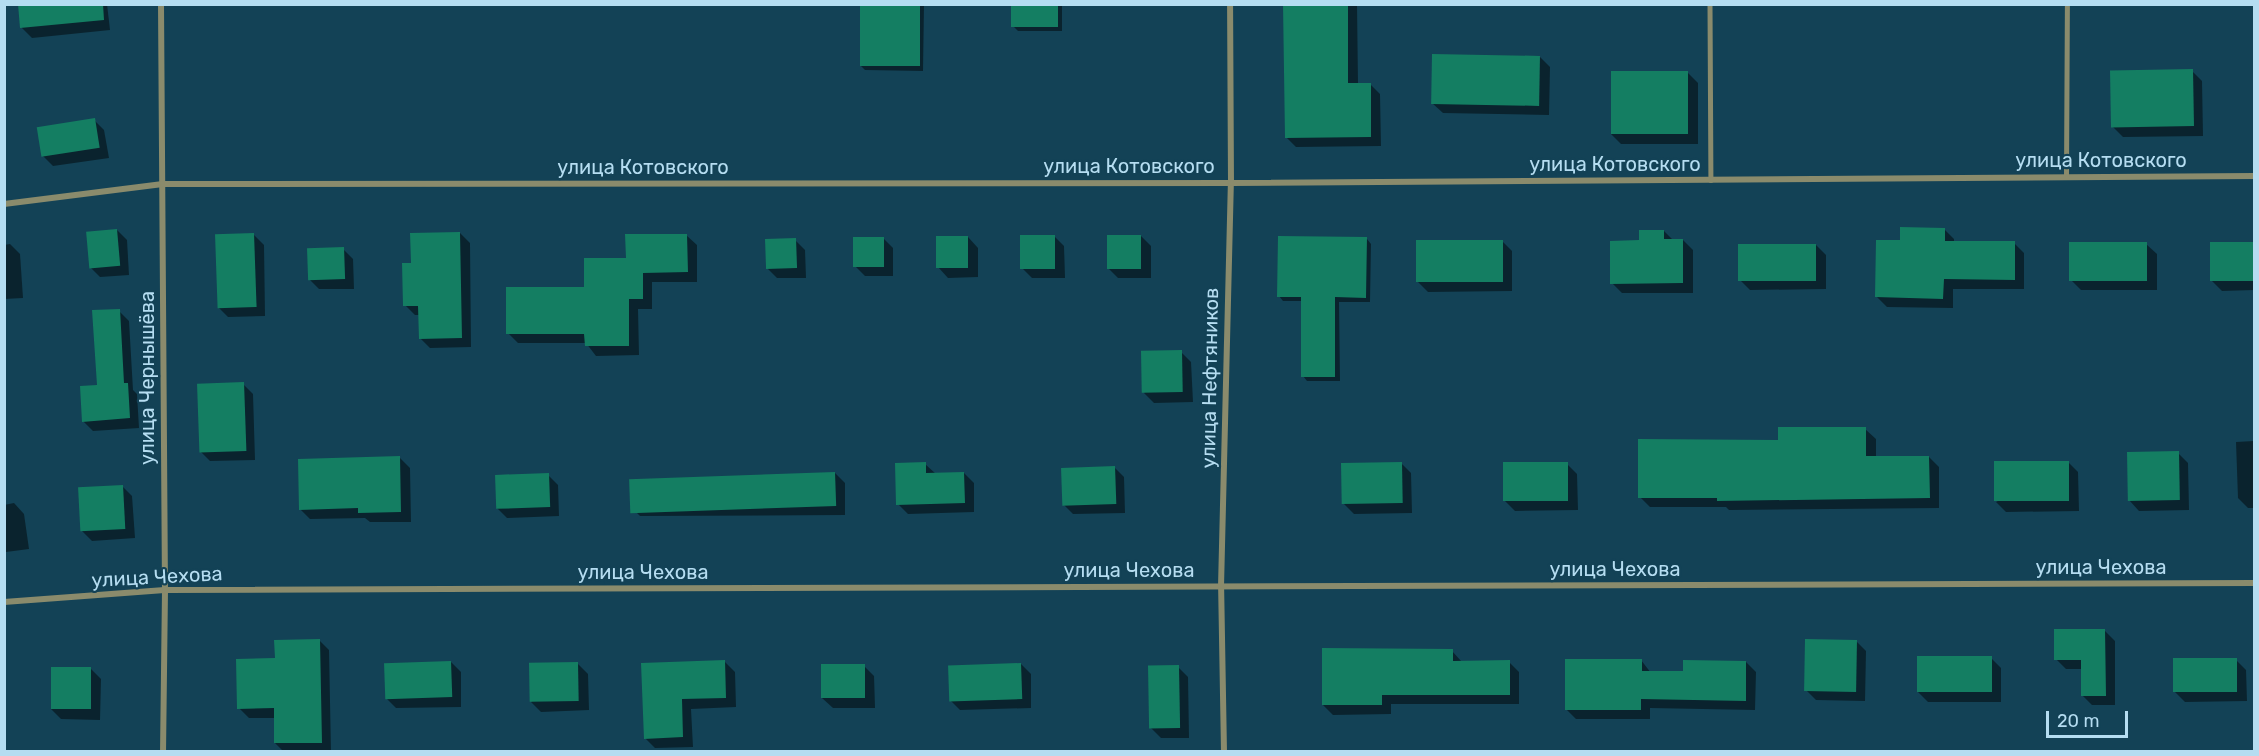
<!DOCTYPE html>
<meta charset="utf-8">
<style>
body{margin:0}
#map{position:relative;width:2259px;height:756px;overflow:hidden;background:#134256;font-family:Rubik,sans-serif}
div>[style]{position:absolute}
.shadow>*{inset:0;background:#0007}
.building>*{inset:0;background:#147e62;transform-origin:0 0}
.lane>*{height:4.5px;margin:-2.25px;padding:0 2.25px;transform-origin:2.25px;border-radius:2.25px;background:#8a8b6c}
.street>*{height:6px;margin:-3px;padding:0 3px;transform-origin:3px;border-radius:3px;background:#8a8b6c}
span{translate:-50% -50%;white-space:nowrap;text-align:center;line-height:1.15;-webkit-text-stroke:4.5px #134256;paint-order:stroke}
.street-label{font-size:20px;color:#b5ddf1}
.frame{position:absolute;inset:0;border:6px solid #b5ddf1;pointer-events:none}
.scale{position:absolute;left:2046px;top:711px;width:82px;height:27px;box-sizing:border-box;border:3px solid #b5ddf1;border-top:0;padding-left:8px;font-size:18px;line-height:21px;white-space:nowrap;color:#b5ddf1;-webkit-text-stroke:4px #134256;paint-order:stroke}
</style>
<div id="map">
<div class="shadow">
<i style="clip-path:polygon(19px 4px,107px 4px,110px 30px,32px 38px,22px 28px)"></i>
<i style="clip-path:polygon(861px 4px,924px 4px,923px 71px,865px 70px,860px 65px)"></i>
<i style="clip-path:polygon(1013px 4px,1062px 4px,1062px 31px,1018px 31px,1013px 26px)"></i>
<i style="clip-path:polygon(1285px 4px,1357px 4px,1358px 84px,1370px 84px,1380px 94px,1381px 146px,1296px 147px,1286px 137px)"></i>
<i style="clip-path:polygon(1540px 57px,1550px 67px,1549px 115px,1443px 113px,1432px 103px)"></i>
<i style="clip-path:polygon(2192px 71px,2202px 81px,2203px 136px,2123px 137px,2113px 127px)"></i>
<i style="clip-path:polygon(1688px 73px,1698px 83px,1698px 144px,1621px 144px,1611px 134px)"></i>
<i style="clip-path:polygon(94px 120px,104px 130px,109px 158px,53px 166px,43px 156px)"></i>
<i style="clip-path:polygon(1944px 229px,1954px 239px,1954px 243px,2014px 243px,2024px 253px,2024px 289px,1953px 289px,1953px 308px,1887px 307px,1877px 297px,1902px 242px)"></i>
<i style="clip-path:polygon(117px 230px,127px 240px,129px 275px,100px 277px,90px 267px)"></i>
<i style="clip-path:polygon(1664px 231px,1673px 240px,1683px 240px,1693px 250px,1693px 293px,1622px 293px,1612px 283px,1640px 242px)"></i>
<i style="clip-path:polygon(460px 233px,470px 243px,471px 347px,430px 348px,420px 338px,420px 315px,415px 315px,405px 305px,412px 265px)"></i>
<i style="clip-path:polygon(254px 235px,264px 245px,265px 316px,228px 317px,218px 307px)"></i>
<i style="clip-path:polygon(686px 235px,697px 245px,697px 282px,652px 282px,652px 309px,638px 309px,639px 355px,596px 356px,586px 343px,518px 343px,508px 333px,586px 288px,627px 259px)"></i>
<i style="clip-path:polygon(1054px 236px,1064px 246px,1065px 278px,1032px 278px,1022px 268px)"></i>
<i style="clip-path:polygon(1141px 236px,1151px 246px,1151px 278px,1118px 278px,1108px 268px)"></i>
<i style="clip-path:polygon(968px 237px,978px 248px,978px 277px,948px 278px,938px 267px)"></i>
<i style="clip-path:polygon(883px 238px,893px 248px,893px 276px,865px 276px,855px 266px)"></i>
<i style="clip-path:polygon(1367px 239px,1371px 244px,1370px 302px,1339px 302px,1340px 381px,1307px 381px,1303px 376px,1303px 301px,1283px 301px,1279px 296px)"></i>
<i style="clip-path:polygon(795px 240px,805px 250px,806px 278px,777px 278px,767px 268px)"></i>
<i style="clip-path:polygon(1502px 241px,1512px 251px,1512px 291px,1428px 292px,1418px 282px)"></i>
<i style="clip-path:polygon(10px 244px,20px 254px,23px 298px,4px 299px,4px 245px)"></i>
<i style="clip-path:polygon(2146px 244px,2157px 254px,2157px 290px,2081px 290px,2071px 280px)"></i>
<i style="clip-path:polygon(2211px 244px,2254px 244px,2254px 290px,2222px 291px,2212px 281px)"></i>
<i style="clip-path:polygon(1816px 245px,1826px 255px,1826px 289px,1750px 290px,1740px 280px)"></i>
<i style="clip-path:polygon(343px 249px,353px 259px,354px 289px,319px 289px,309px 279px)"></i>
<i style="clip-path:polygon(119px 311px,129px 321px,133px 390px,137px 394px,139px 428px,93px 431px,83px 421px,98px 386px)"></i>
<i style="clip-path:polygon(1181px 352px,1191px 362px,1193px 402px,1154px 403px,1144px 393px)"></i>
<i style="clip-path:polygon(243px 384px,253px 394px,255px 460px,210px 461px,200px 451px)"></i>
<i style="clip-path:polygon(1865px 429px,1876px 439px,1876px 458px,1929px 457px,1939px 467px,1939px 508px,1729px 510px,1726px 507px,1650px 507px,1640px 497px,1780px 442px)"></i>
<i style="clip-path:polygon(2254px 441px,2254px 508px,2248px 508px,2238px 498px,2236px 442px)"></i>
<i style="clip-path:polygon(2178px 453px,2188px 463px,2189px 510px,2139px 511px,2129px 500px)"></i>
<i style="clip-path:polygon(400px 458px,410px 468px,411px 522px,370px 522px,365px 518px,310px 519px,300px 509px)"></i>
<i style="clip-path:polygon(2068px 462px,2078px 472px,2079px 511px,2006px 512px,1996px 502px)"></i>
<i style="clip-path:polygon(1401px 463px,1411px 473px,1412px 513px,1354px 514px,1344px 504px)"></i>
<i style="clip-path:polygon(925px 464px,936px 474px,964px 473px,974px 483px,974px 512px,908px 514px,898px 504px)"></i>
<i style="clip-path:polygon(1567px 464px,1577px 474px,1578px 510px,1515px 511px,1505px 501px)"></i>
<i style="clip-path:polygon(1114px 467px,1124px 477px,1125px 513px,1073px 514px,1063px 504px)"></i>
<i style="clip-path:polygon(835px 473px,845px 483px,845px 515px,640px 516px,630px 506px)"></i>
<i style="clip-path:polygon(548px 475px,558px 485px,559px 516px,507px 518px,497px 508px)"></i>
<i style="clip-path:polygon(122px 486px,132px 496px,135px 538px,92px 541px,82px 531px)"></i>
<i style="clip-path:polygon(14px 503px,24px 514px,29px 549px,6px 552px,4px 505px)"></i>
<i style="clip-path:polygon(2105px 631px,2115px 641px,2115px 705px,2092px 705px,2082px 695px,2082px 669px,2066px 669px,2056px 659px)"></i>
<i style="clip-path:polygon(319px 640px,329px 650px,331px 752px,284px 752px,275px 743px,275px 718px,249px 718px,239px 708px,276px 660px)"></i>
<i style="clip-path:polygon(1856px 641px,1866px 651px,1865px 701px,1816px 700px,1806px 690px)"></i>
<i style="clip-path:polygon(1452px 651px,1462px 662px,1509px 662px,1519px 672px,1519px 704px,1391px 704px,1391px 714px,1333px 715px,1323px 705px)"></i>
<i style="clip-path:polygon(1991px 658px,2001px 668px,2001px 702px,1928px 702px,1918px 692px)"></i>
<i style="clip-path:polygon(1641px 660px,1651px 673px,1684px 673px,1746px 662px,1756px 672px,1755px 710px,1650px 708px,1650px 719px,1576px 719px,1566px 709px)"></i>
<i style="clip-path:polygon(2236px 660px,2246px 670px,2247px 701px,2185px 702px,2175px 692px)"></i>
<i style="clip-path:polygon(451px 662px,461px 672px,461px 707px,396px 708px,386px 698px)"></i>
<i style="clip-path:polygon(725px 662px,735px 672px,736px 707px,691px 709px,693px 747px,655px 748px,645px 738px,643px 665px)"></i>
<i style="clip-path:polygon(578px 664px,588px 674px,589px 710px,541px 712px,531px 702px)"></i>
<i style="clip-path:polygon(1021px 664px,1031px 674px,1031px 708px,960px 710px,950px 700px)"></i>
<i style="clip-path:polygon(864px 666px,874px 676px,875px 708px,833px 708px,822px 698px)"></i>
<i style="clip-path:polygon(1178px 667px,1188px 677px,1189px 738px,1161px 738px,1151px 728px)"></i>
<i style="clip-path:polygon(91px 669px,101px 679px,100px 720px,61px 719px,51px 709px)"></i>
</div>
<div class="building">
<i style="clip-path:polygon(18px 4px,103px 4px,104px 20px,20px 28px)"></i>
<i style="left:860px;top:4px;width:60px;height:62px"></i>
<i style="left:1011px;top:4px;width:47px;height:23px"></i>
<i style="clip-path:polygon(1283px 4px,1348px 4px,1348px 83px,1371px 83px,1371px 137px,1285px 138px)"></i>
<i style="left:1432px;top:54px;width:108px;height:50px;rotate:1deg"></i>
<i style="left:2193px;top:69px;width:57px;height:83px;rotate:89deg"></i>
<i style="left:1611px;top:71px;width:77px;height:63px"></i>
<i style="left:95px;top:118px;width:30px;height:59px;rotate:81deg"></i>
<i style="clip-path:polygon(1900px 227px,1945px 228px,1945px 241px,2015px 241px,2015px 280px,1944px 279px,1943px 299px,1875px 297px,1876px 240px,1900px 240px)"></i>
<i style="left:117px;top:229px;width:37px;height:31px;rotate:85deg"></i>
<i style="clip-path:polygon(1639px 230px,1664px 230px,1664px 239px,1683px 239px,1683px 283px,1610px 284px,1610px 241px,1639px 240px)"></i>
<i style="clip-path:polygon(460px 232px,462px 338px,419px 339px,418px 306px,403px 306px,402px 263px,411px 263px,410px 233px)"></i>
<i style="left:254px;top:233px;width:74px;height:39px;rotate:88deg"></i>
<i style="clip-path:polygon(625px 234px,687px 234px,688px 272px,643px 273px,643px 299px,629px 299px,629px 346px,585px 346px,584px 334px,506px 334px,506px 287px,584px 287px,584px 258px,626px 258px)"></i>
<i style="left:1020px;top:235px;width:35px;height:34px"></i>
<i style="left:1107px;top:235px;width:34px;height:34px"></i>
<i style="left:936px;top:236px;width:32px;height:32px"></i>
<i style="clip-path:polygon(1278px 236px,1367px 237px,1366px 298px,1335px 297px,1335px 377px,1301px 377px,1301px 297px,1277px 297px)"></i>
<i style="left:853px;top:237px;width:31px;height:30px"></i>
<i style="left:796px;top:238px;width:30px;height:31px;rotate:88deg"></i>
<i style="left:1503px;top:240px;width:42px;height:87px;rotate:90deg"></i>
<i style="left:2069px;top:242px;width:78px;height:39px"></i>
<i style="left:2254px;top:242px;width:39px;height:44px;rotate:90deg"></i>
<i style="left:1738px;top:244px;width:78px;height:37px"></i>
<i style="left:344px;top:247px;width:32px;height:37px;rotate:88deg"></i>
<i style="clip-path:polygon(120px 309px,124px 383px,128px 383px,130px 418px,82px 422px,80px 386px,97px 385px,92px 310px)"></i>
<i style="left:1182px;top:350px;width:42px;height:41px;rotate:89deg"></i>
<i style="left:244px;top:382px;width:69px;height:47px;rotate:88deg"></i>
<i style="clip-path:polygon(1778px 427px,1866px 427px,1866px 456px,1929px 456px,1930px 498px,1717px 501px,1717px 498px,1638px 498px,1638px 439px,1778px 440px)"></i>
<i style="left:2179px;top:451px;width:49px;height:52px;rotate:89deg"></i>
<i style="clip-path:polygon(400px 456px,401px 512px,358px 513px,358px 508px,299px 510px,298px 459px)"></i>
<i style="left:2069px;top:461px;width:40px;height:75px;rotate:90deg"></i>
<i style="clip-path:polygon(926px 462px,926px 473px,964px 472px,965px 503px,896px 505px,895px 463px)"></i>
<i style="left:1402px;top:462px;width:41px;height:61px;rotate:89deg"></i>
<i style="left:1568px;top:462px;width:39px;height:65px;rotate:90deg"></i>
<i style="left:1115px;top:466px;width:38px;height:54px;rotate:88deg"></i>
<i style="left:835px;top:472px;width:34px;height:206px;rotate:88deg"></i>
<i style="left:549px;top:473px;width:34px;height:54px;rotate:88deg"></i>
<i style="left:123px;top:485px;width:44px;height:45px;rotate:87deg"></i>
<i style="clip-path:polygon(2054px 629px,2105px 629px,2106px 696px,2081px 696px,2081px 660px,2054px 660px)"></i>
<i style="clip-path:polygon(320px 639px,322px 743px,274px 743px,274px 708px,237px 709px,236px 659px,275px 658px,274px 640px)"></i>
<i style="left:1805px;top:639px;width:52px;height:52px;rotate:1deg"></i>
<i style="clip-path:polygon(1322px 648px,1453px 649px,1453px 661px,1510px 660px,1510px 695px,1382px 695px,1382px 705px,1322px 705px)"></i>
<i style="left:1992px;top:656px;width:36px;height:75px;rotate:90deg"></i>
<i style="left:2237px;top:658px;width:34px;height:64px;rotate:90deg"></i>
<i style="clip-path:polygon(1565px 659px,1642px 659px,1642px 671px,1683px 671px,1683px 660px,1746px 661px,1746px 701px,1641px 699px,1641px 710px,1565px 710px)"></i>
<i style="clip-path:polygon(725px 660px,726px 698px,682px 699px,683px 737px,644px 739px,641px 663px)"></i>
<i style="left:451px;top:661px;width:36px;height:67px;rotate:88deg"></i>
<i style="left:578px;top:662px;width:39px;height:49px;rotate:89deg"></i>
<i style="left:1021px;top:663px;width:36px;height:73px;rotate:88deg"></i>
<i style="left:865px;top:664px;width:34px;height:44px;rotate:90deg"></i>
<i style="left:1179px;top:665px;width:63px;height:31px;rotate:89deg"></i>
<i style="left:51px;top:667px;width:40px;height:42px"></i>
</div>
<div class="lane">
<i style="left:1710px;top:4px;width:176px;rotate:89.7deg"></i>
<i style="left:2066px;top:177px;width:173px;rotate:-89.7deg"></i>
</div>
<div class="street">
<i style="left:161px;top:4px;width:586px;rotate:89.61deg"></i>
<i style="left:165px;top:590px;width:162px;rotate:90.7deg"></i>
<i style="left:4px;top:204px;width:160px;rotate:-7.2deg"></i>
<i style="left:163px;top:184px;width:1068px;rotate:-0.05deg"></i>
<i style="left:1231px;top:183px;width:1023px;rotate:-0.39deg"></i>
<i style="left:4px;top:602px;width:161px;rotate:-4.3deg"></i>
<i style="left:165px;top:590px;width:2089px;rotate:-0.19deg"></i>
<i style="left:1224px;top:752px;width:165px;rotate:-91deg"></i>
<i style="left:1221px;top:587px;width:404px;rotate:-88.6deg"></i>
<i style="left:1231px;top:183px;width:179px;rotate:-90.3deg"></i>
</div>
<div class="street-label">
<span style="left:2101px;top:160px">улица Котовского</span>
<span style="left:1615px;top:164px">улица Котовского</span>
<span style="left:1129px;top:166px">улица Котовского</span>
<span style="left:643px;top:167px">улица Котовского</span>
<span style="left:147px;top:378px;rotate:-90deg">улица Чернышёва</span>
<span style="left:1210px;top:378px;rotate:-89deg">улица Нефтяников</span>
<span style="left:2101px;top:567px">улица Чехова</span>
<span style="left:1615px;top:569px">улица Чехова</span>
<span style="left:1129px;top:570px">улица Чехова</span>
<span style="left:643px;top:572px">улица Чехова</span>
<span style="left:157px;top:577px;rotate:-3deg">улица Чехова</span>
</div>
<div class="frame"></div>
<div class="scale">20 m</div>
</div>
